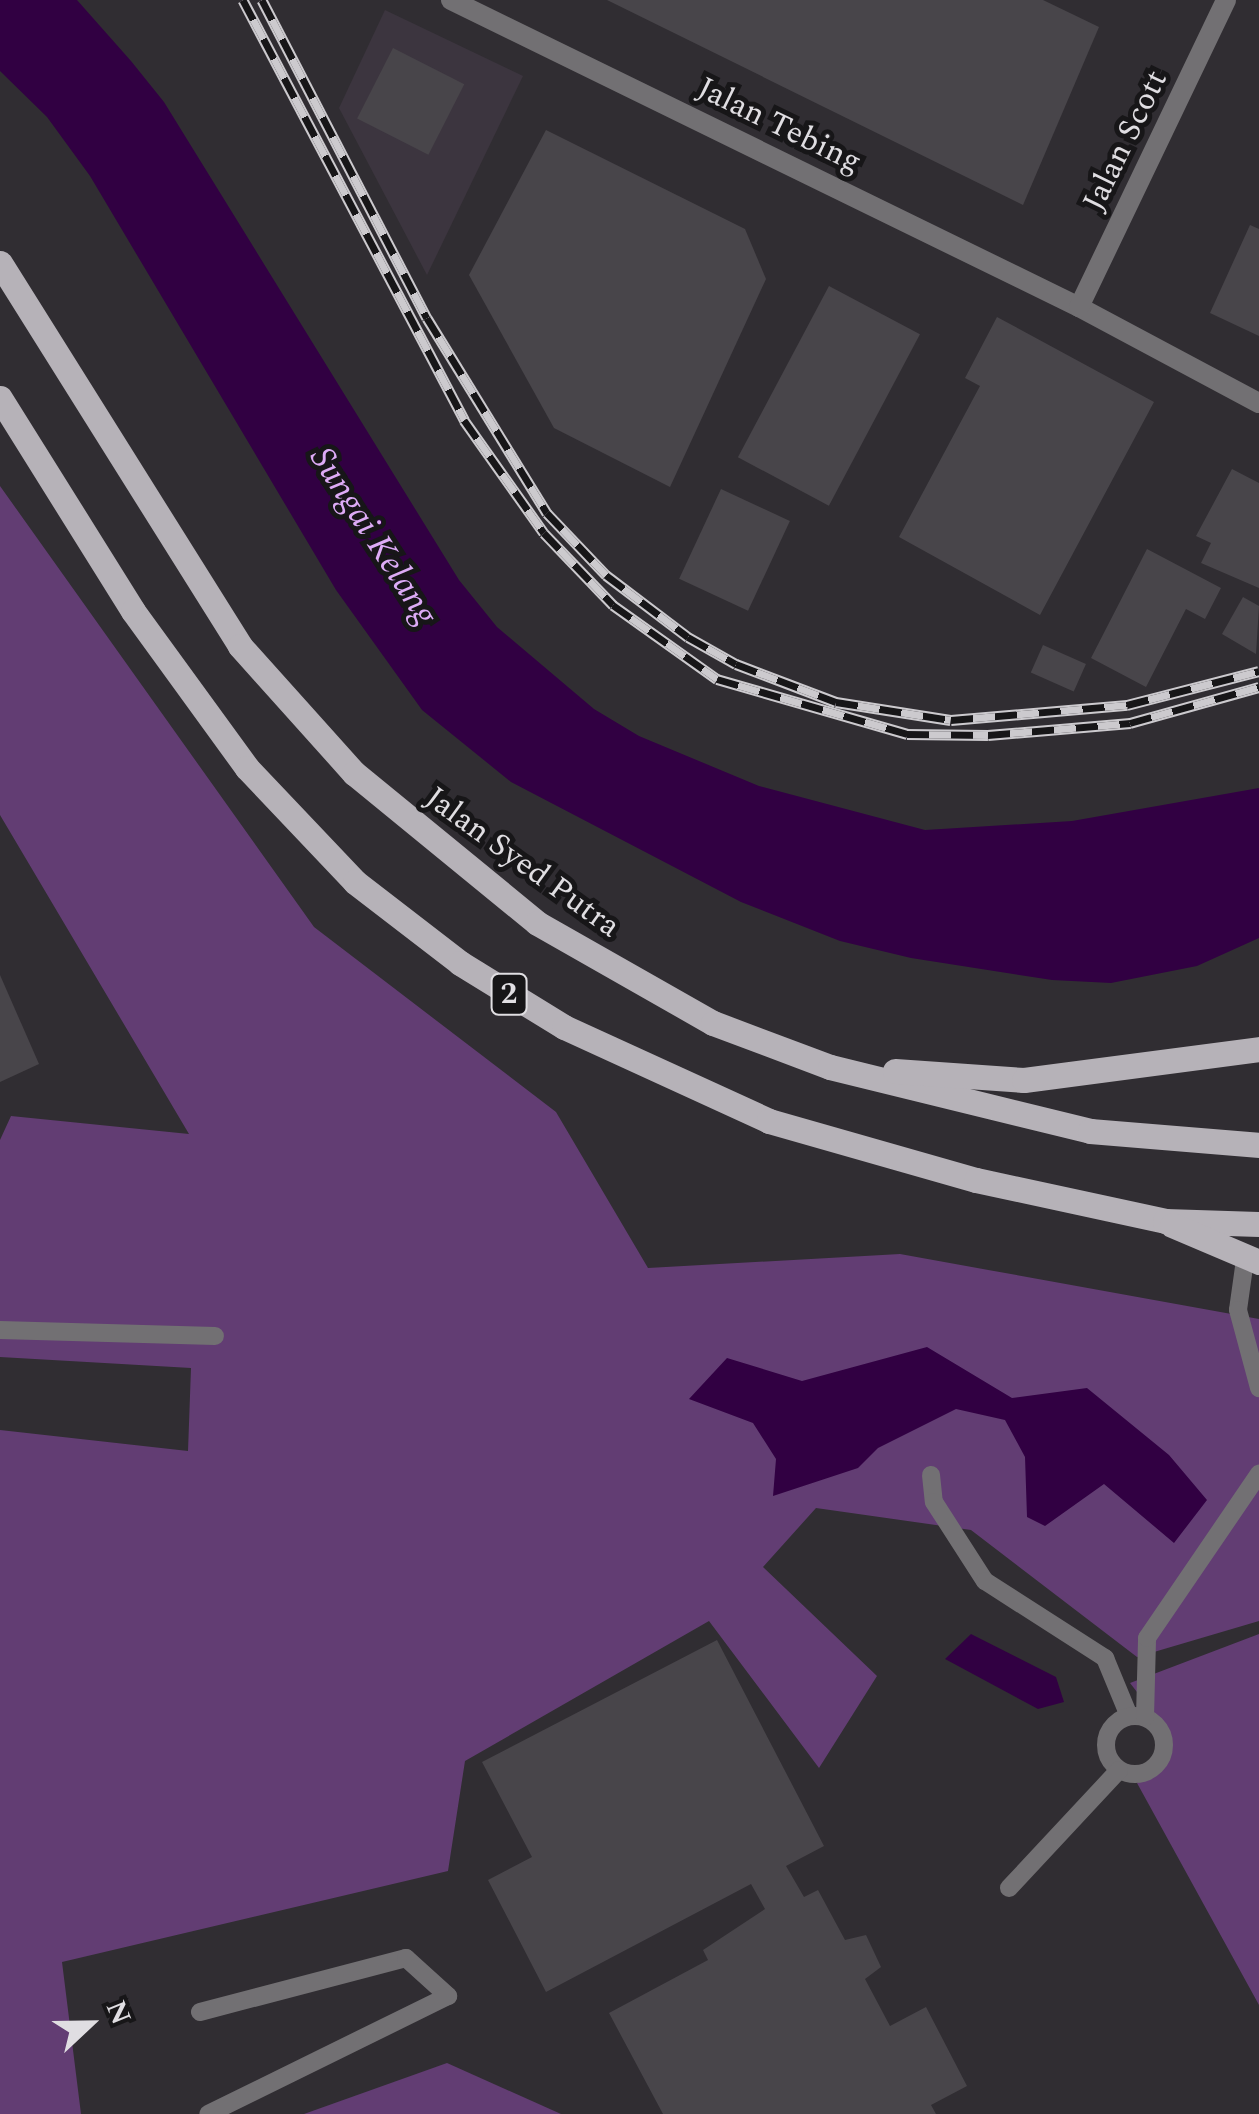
<!DOCTYPE html>
<style>
body{margin:0}
#map{position:relative;width:1259px;height:2114px;overflow:hidden;background:#302d32;font-family:Spectral,serif}
div>[style]{position:absolute}
.built>*{inset:0;background:#3c353f}
.green>*{inset:0;background:#623d73}
.water>*{inset:0;background:#310042}
.building>*{inset:0;background:#48454a;transform-origin:0 0}
.service>*{height:18px;margin:-9px;padding:0 9px;transform-origin:9px;border-radius:9px;background:#727073}
.service>.ring{margin:-9px;padding:0;box-sizing:content-box;background:none;border:18px solid #727073;border-radius:50%}
.minor>*{height:20px;margin:-10px;padding:0 10px;transform-origin:10px;border-radius:10px;background:#727073}
.primary>*{height:25px;margin:-12.5px;padding:0 12.5px;transform-origin:12.5px;border-radius:12.5px;background:#b6b2b8}
.rail>*{height:11px;margin-top:-5.5px;transform-origin:0;background:repeating-linear-gradient(90deg,#171618 0 22px,#cccace 0 44px);box-sizing:border-box;border-block:2px solid #cccace}
span{translate:-50% -50%;white-space:nowrap;text-align:center;line-height:1.15;-webkit-text-stroke:10px #171618;paint-order:stroke}
.shield-label span{padding:2px 8px;background:#171618;border:2px solid;border-radius:8px;-webkit-text-stroke-width:0}
.shield-label{font-size:30px;color:#e0dee2;font-weight:700}
.street-label{font-size:32px;color:#e0dee2}
.water-label{font-size:35px;color:#ddabf6;font-style:italic}
.north{position:absolute;left:40px;top:1974px;width:100px;height:100px;-webkit-text-stroke:8px #171618;paint-order:stroke;rotate:68deg;font-size:28px;font-weight:700;line-height:40px;text-align:center;color:#e0dee2}
.north::after{content:'';display:block;margin:auto;width:35px;height:45px;background:#e0dee2;clip-path:polygon(50% 0,100% 100%,50% 72%,0 100%)}
</style>
<div id="map">
<div class="built">
<i style="clip-path:polygon(385px 10px,523px 76px,427px 275px,339px 108px)"></i>
</div>
<div class="green">
<i style="clip-path:polygon(0 486px,314px 927px,556px 1112px,648px 1268px,900px 1254px,1259px 1319px,1259px 1621px,1137px 1657px,971px 1530px,816px 1508px,763px 1567px,877px 1676px,819px 1768px,709px 1621px,465px 1761px,448px 1871px,62px 1962px,81px 2114px,0 2114px,0 1430px,188px 1451px,191px 1368px,0 1357px,0 1140px,11px 1116px,189px 1134px,0 815px)"></i>
<i style="clip-path:polygon(1259px 1634px,1259px 2005px,1137px 1783px,1159px 1769px,1168px 1732px,1130px 1683px)"></i>
<i style="clip-path:polygon(447px 2063px,561px 2114px,304px 2114px)"></i>
</div>
<div class="water">
<i style="clip-path:polygon(0 0,77px 0,131px 61px,164px 102px,459px 580px,497px 627px,594px 709px,639px 736px,759px 786px,925px 830px,1072px 821px,1259px 788px,1259px 938px,1197px 966px,1111px 983px,1052px 980px,911px 958px,840px 941px,741px 902px,511px 782px,422px 710px,336px 590px,90px 176px,47px 117px,0 71px)"></i>
<i style="clip-path:polygon(927px 1347px,1012px 1398px,1087px 1388px,1169px 1455px,1207px 1500px,1174px 1543px,1104px 1484px,1045px 1526px,1027px 1517px,1025px 1457px,1005px 1420px,956px 1409px,878px 1448px,858px 1468px,773px 1496px,776px 1459px,753px 1423px,689px 1399px,727px 1358px,802px 1381px)"></i>
<i style="clip-path:polygon(971px 1634px,1056px 1677px,1064px 1702px,1038px 1709px,945px 1659px)"></i>
</div>
<div class="building">
<i style="clip-path:polygon(607px 0,1043px 0,1099px 27px,1023px 205px)"></i>
<i style="left:393px;top:48px;width:80px;height:79px;rotate:27deg"></i>
<i style="clip-path:polygon(546px 130px,745px 229px,766px 279px,670px 487px,554px 428px,469px 275px)"></i>
<i style="clip-path:polygon(1250px 225px,1259px 229px,1259px 336px,1210px 313px)"></i>
<i style="left:829px;top:286px;width:103px;height:194px;rotate:28deg"></i>
<i style="clip-path:polygon(997px 317px,1154px 402px,1040px 615px,899px 537px,980px 386px,965px 378px)"></i>
<i style="clip-path:polygon(1232px 469px,1259px 483px,1259px 588px,1201px 563px,1211px 543px,1196px 536px)"></i>
<i style="left:721px;top:489px;width:76px;height:99px;rotate:25deg"></i>
<i style="clip-path:polygon(1147px 549px,1221px 588px,1205px 619px,1186px 609px,1146px 687px,1091px 658px)"></i>
<i style="clip-path:polygon(1243px 597px,1259px 606px,1256px 654px,1222px 634px)"></i>
<i style="left:1043px;top:645px;width:47px;height:30px;rotate:24deg"></i>
<i style="clip-path:polygon(0 975px,39px 1064px,0 1082px)"></i>
<i style="clip-path:polygon(717px 1640px,824px 1846px,786px 1866px,804px 1897px,818px 1890px,845px 1940px,866px 1935px,881px 1967px,865px 1979px,890px 2026px,926px 2007px,967px 2086px,931px 2105px,936px 2114px,663px 2114px,609px 2013px,708px 1960px,703px 1950px,765px 1909px,751px 1884px,546px 1992px,488px 1880px,532px 1857px,482px 1762px)"></i>
</div>
<div class="service">
<i style="left:1245px;top:1260px;width:50px;rotate:98deg"></i>
<i style="left:1238px;top:1310px;width:81px;rotate:74.9deg"></i>
<i style="left:0;top:1330px;width:215px;rotate:1.6deg"></i>
<i style="left:931px;top:1475px;width:27px;rotate:84deg"></i>
<i style="left:934px;top:1502px;width:94px;rotate:57.2deg"></i>
<i style="left:985px;top:1581px;width:143px;rotate:32.7deg"></i>
<i style="left:1105px;top:1658px;width:63px;rotate:67.5deg"></i>
<i class="ring" style="left:1106px;top:1716px;width:40px;height:40px"></i>
<i style="left:1145px;top:1717px;width:79px;rotate:-88.5deg"></i>
<i style="left:1147px;top:1638px;width:199px;rotate:-55.7deg"></i>
<i style="left:1009px;top:1888px;width:161px;rotate:-47deg"></i>
<i style="left:200px;top:2012px;width:213px;rotate:-14.7deg"></i>
<i style="left:406px;top:1958px;width:57px;rotate:42.1deg"></i>
<i style="left:448px;top:1996px;width:267px;rotate:153.8deg"></i>
</div>
<div class="minor">
<i style="left:451px;top:0;width:699px;rotate:26.05deg"></i>
<i style="left:1079px;top:307px;width:204px;rotate:28.1deg"></i>
<i style="left:1079px;top:307px;width:340px;rotate:-64.4deg"></i>
</div>
<div class="primary">
<i style="left:0;top:263px;width:452px;rotate:57.9deg"></i>
<i style="left:240px;top:646px;width:171px;rotate:48.1deg"></i>
<i style="left:354px;top:773px;width:237px;rotate:39.3deg"></i>
<i style="left:537px;top:923px;width:202px;rotate:29.6deg"></i>
<i style="left:713px;top:1023px;width:125px;rotate:20.6deg"></i>
<i style="left:830px;top:1067px;width:268px;rotate:13.8deg"></i>
<i style="left:1090px;top:1131px;width:170px;rotate:4.7deg"></i>
<i style="left:0;top:398px;width:251px;rotate:58deg"></i>
<i style="left:133px;top:611px;width:194px;rotate:54deg"></i>
<i style="left:247px;top:768px;width:157px;rotate:46.5deg"></i>
<i style="left:355px;top:882px;width:133px;rotate:37.6deg"></i>
<i style="left:460px;top:963px;width:122px;rotate:31.6deg"></i>
<i style="left:564px;top:1027px;width:226px;rotate:24.6deg"></i>
<i style="left:769px;top:1121px;width:215px;rotate:15.9deg"></i>
<i style="left:976px;top:1180px;width:193px;rotate:12.2deg"></i>
<i style="left:1165px;top:1221px;width:94px;rotate:1.8deg"></i>
<i style="left:895px;top:1071px;width:129px;rotate:4deg"></i>
<i style="left:1024px;top:1080px;width:237px;rotate:-7.5deg"></i>
<i style="left:1172px;top:1225px;width:95px;rotate:23deg"></i>
</div>
<div class="rail">
<i style="left:243px;top:0;width:475px;rotate:62.2deg"></i>
<i style="left:464px;top:420px;width:138px;rotate:54.7deg"></i>
<i style="left:544px;top:533px;width:100px;rotate:46.2deg"></i>
<i style="left:613px;top:605px;width:128px;rotate:35.4deg"></i>
<i style="left:717px;top:679px;width:198px;rotate:16.1deg"></i>
<i style="left:907px;top:734px;width:81px;rotate:0.7deg"></i>
<i style="left:988px;top:735px;width:143px;rotate:-4.8deg"></i>
<i style="left:1130px;top:723px;width:134px;rotate:-15.6deg"></i>
<i style="left:262px;top:0;width:358px;rotate:62.6deg"></i>
<i style="left:427px;top:318px;width:229px;rotate:58.4deg"></i>
<i style="left:547px;top:513px;width:86px;rotate:46.4deg"></i>
<i style="left:606px;top:575px;width:103px;rotate:37.1deg"></i>
<i style="left:688px;top:637px;width:55px;rotate:29.4deg"></i>
<i style="left:736px;top:664px;width:107px;rotate:20.8deg"></i>
<i style="left:836px;top:702px;width:116px;rotate:8.9deg"></i>
<i style="left:951px;top:720px;width:177px;rotate:-4.9deg"></i>
<i style="left:1127px;top:705px;width:136px;rotate:-14.4deg"></i>
</div>
<div class="shield-label">
<span style="left:509px;top:994px">2</span>
</div>
<div class="street-label">
<span style="left:779px;top:126px;rotate:26deg">Jalan Tebing</span>
<span style="left:1126px;top:141px;rotate:-64deg">Jalan Scott</span>
<span style="left:522px;top:863px;rotate:36deg">Jalan Syed Putra</span>
</div>
<div class="water-label">
<span style="left:373px;top:536px;rotate:57deg">Sungai Kelang</span>
</div>
<div class="north">N</div>
</div>
